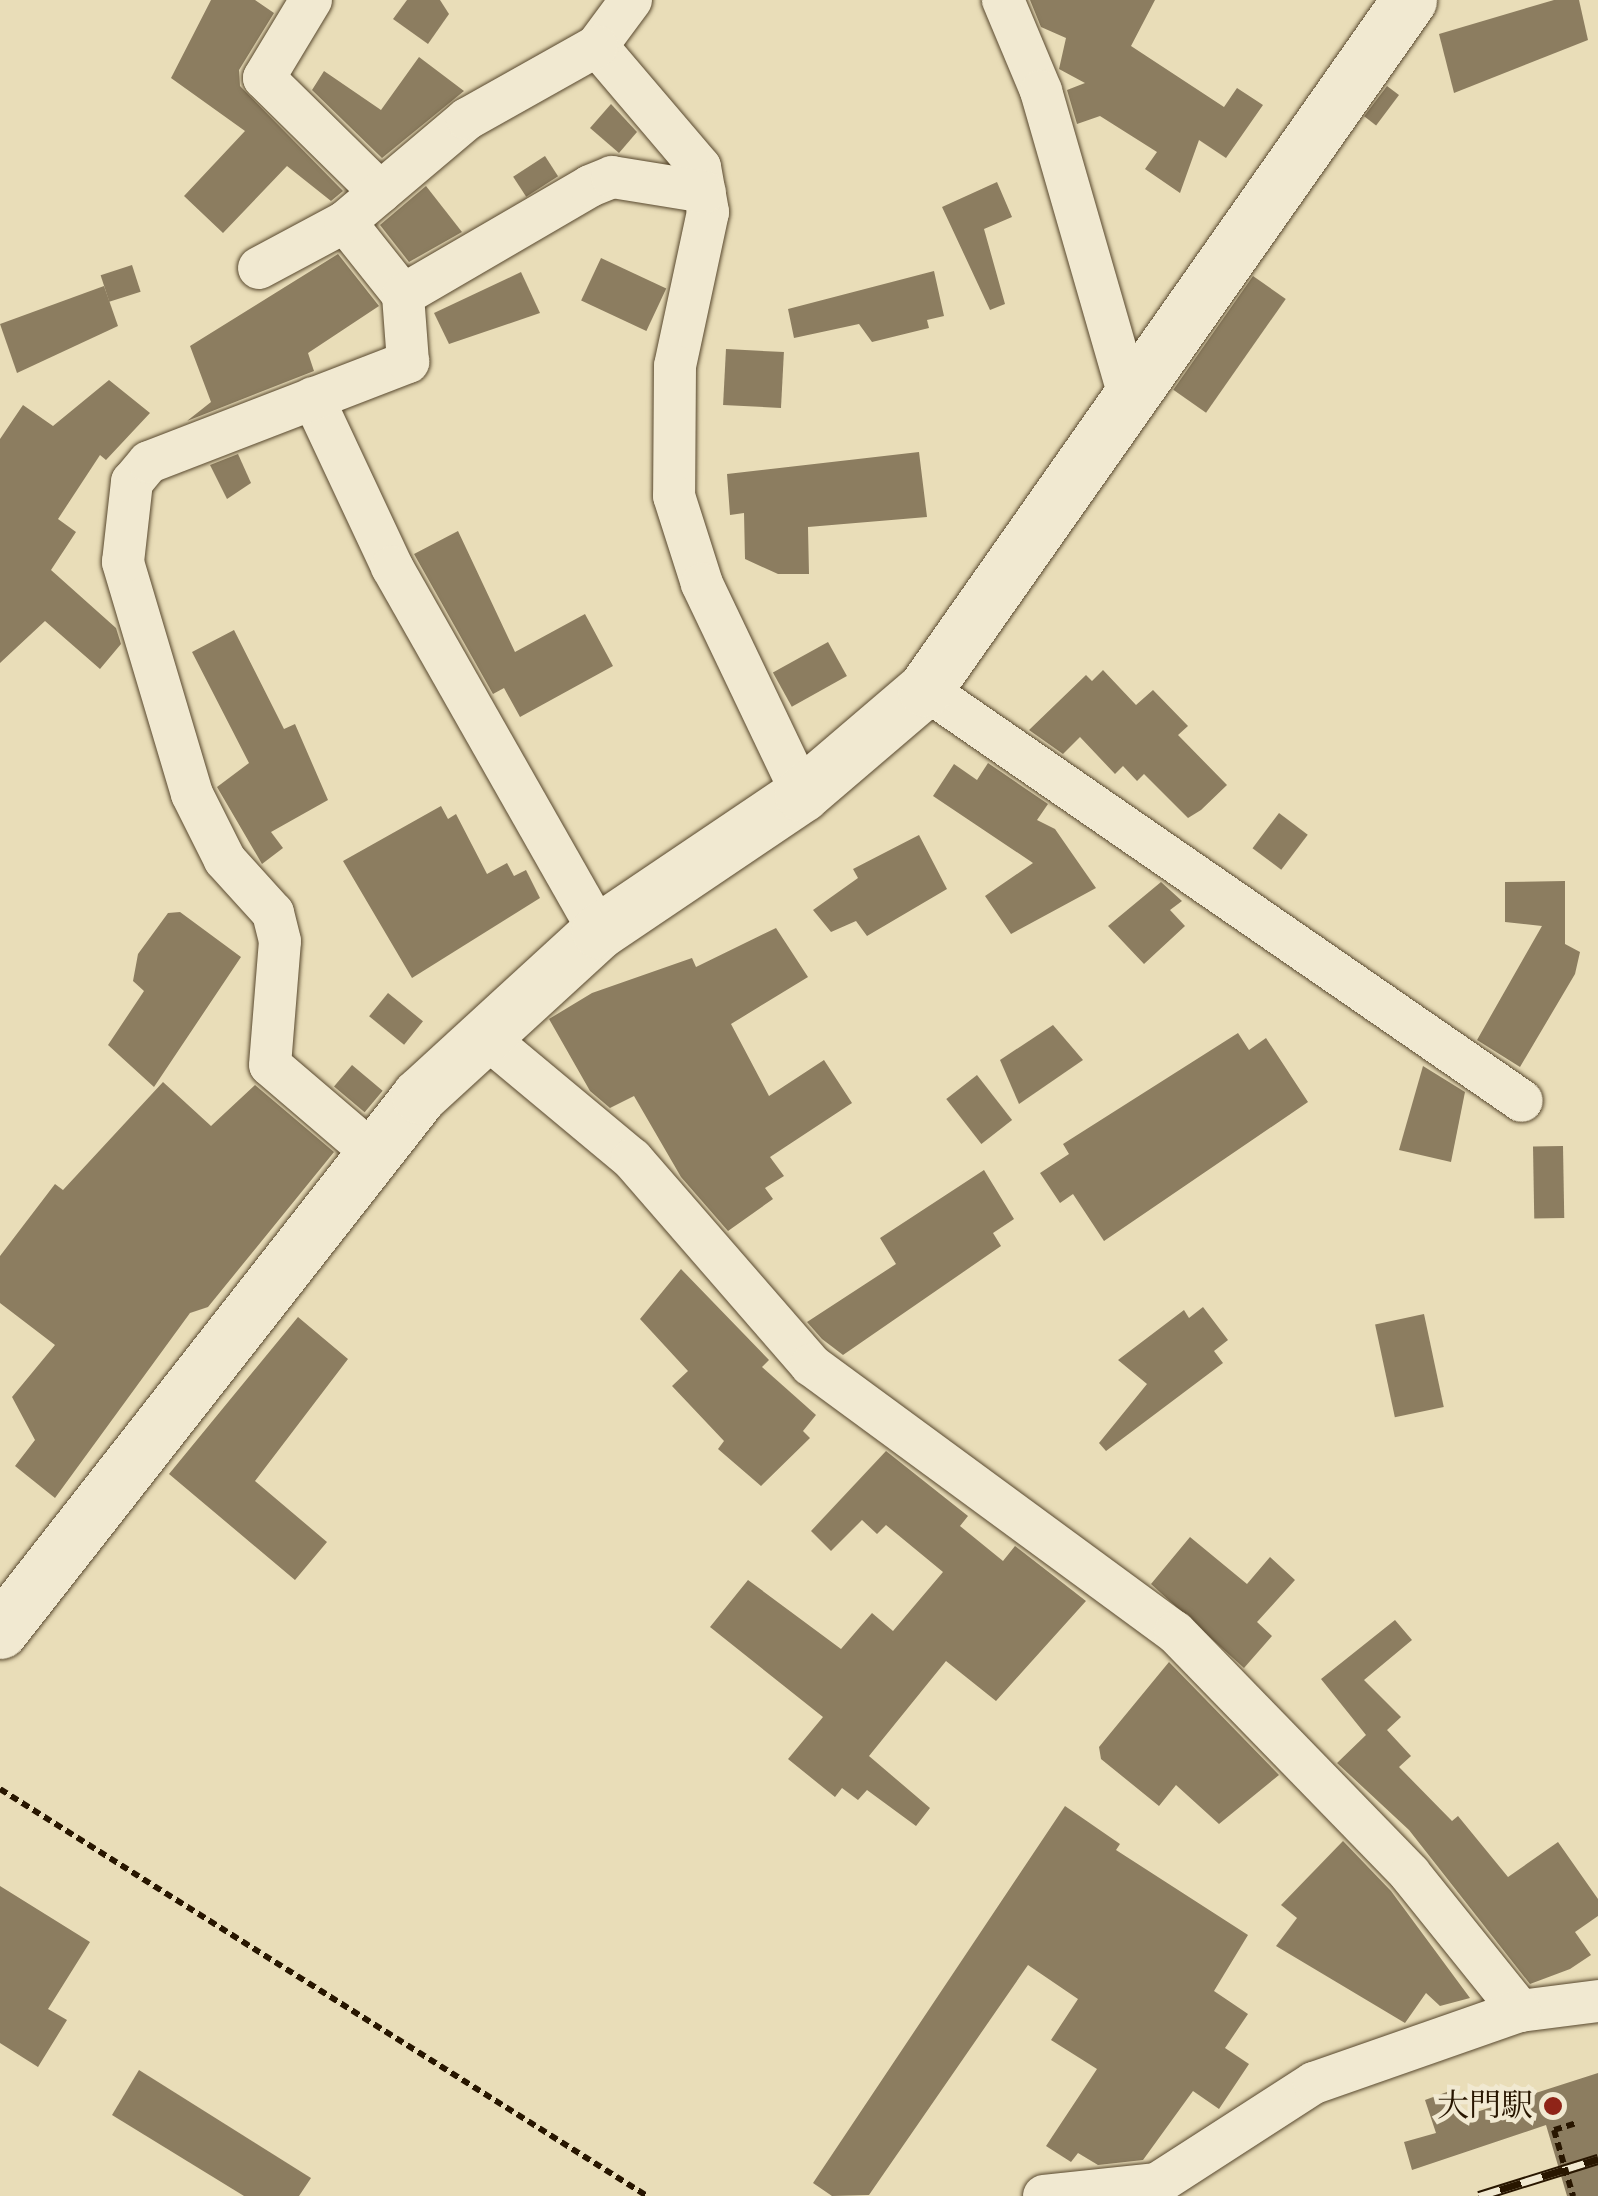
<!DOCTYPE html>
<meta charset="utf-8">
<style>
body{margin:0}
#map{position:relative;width:1598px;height:2196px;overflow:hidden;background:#e9ddb8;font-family:"IM FELL Double Pica","Noto Serif JP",serif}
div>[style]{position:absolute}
.building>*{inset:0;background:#8c7d60;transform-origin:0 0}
.path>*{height:6px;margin-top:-3px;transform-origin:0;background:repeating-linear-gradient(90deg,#281600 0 8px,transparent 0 13px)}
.roads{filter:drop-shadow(0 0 2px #58482e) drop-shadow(0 0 2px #58482e)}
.minor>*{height:42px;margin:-21px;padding:0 21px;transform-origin:21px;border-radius:21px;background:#f1e9d1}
.tertiary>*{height:55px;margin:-27.5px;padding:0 27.5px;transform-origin:27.5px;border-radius:27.5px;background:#f1e9d1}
.rail>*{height:11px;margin-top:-5.5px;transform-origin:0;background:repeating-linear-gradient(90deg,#f1e9d1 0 22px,#281600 0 44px);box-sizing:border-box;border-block:2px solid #281600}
.path-bridge>*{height:6px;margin-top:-3px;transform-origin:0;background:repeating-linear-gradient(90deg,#281600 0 8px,transparent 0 13px)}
.dots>*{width:28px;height:28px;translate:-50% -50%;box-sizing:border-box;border:5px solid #f1e9d1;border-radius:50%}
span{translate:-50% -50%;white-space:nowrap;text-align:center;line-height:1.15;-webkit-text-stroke:9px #f1e9d1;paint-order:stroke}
.poi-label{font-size:32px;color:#281600}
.right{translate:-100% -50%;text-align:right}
</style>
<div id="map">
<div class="building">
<i style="clip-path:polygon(211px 0,255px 0,274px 13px,239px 70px,240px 86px,343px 191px,331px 201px,287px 166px,223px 233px,184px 196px,245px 131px,171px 78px)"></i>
<i style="clip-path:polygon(407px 0,440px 0,449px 14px,428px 44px,393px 19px)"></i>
<i style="clip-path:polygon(1030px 0,1155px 0,1131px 46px,1224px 107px,1237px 88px,1263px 105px,1226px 158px,1199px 140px,1180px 193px,1145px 169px,1157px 152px,1100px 116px,1077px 124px,1067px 90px,1085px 83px,1059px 69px,1066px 38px,1041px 27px)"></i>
<i style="clip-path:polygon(1554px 0,1579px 0,1588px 40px,1454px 93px,1439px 34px)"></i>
<i style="clip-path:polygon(419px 57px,464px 91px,382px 158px,312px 90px,324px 71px,381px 110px)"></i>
<i style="left:1387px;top:86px;width:15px;height:38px;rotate:37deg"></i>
<i style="clip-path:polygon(611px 104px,637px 132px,619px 153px,590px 128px)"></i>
<i style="left:545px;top:156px;width:24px;height:38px;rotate:57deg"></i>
<i style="clip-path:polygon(997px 182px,1012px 217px,984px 229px,1005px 304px,990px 310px,942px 207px)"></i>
<i style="clip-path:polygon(426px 186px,462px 232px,409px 262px,380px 225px)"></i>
<i style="clip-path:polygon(338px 254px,379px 306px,308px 353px,314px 371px,187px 421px,211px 402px,190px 346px)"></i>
<i style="left:601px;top:258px;width:72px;height:47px;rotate:25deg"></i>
<i style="left:132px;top:265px;width:28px;height:33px;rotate:72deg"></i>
<i style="clip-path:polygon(934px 271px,944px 316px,927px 320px,929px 328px,872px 342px,859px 324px,794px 338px,788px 309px)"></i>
<i style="clip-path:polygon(521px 272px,540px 313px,449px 344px,434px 313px)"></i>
<i style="left:1253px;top:276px;width:40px;height:139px;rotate:35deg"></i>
<i style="clip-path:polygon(104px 286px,118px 326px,17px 373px,0 324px)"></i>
<i style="left:726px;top:349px;width:58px;height:56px;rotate:3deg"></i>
<i style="clip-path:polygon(109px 380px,150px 413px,106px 460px,100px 455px,58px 519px,76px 532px,51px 570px,116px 628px,121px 644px,100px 669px,45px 621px,0 663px,0 439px,23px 405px,53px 426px)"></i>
<i style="clip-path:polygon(919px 452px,927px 517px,808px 527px,809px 574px,778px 574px,745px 559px,744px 513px,730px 515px,727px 474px)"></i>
<i style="clip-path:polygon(238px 454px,251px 483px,227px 499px,210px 465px)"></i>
<i style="clip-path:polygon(458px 531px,515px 652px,585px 614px,613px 666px,520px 717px,504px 688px,493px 694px,414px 554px)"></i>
<i style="clip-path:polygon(234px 630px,284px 729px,295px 724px,328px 800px,271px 832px,283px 848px,262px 864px,217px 787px,249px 763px,192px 652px)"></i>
<i style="left:828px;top:642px;width:39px;height:63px;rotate:61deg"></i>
<i style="clip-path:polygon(1103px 670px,1136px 705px,1153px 690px,1188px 726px,1178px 735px,1227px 785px,1201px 810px,1188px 818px,1144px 774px,1137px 781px,1123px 766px,1115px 774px,1080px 737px,1063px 754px,1029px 730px,1086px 675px,1092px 681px)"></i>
<i style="clip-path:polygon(988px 763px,1048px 804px,1037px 820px,1055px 829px,1096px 888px,1011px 934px,985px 896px,1033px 863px,933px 796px,954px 764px,977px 780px)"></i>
<i style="clip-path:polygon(441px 806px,448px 819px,456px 814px,487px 874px,507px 863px,514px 876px,526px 870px,540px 898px,412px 978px,343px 861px)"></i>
<i style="left:1279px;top:813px;width:36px;height:44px;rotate:37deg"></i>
<i style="clip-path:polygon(919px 835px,947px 889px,867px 936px,856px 921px,831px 932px,813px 910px,858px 878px,853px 869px)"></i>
<i style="clip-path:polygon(1565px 881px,1565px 944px,1580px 952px,1575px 974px,1520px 1067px,1477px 1040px,1542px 926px,1505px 922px,1505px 882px)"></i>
<i style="clip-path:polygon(1161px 882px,1182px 901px,1170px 910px,1185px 926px,1144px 964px,1108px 926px)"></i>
<i style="clip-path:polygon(180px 912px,241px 957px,154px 1087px,108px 1045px,144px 991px,133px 981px,138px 954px,168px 913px)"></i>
<i style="clip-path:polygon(776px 928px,808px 977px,731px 1024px,769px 1096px,824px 1060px,852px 1103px,770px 1157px,784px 1176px,765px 1188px,773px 1199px,728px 1231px,681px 1177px,634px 1096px,610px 1108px,590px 1091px,549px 1019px,592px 993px,692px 958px,696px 967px)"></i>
<i style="left:388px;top:993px;width:45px;height:30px;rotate:39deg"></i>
<i style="clip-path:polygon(1053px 1025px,1083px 1060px,1019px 1104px,1000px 1060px)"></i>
<i style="clip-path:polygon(1238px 1033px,1249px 1050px,1266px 1038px,1308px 1102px,1104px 1241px,1073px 1194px,1060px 1203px,1040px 1173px,1069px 1154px,1063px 1144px)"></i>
<i style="left:352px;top:1065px;width:40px;height:28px;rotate:40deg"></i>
<i style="clip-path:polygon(1423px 1066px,1465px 1092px,1451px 1162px,1399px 1150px)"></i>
<i style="left:977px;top:1075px;width:57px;height:39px;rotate:52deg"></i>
<i style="clip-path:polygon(163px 1082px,211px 1126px,255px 1085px,334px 1152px,208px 1307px,190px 1313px,55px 1498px,15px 1466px,35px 1440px,12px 1397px,55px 1345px,0 1303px,0 1256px,55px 1184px,63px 1190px)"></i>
<i style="left:1563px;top:1146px;width:72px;height:30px;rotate:89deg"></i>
<i style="clip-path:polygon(984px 1170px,1014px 1219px,993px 1233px,1001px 1246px,843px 1355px,822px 1339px,807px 1322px,896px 1264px,880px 1238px)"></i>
<i style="clip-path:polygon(681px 1269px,769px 1360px,762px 1367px,816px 1415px,803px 1431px,810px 1438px,761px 1486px,718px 1449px,724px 1441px,672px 1386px,688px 1371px,640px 1319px)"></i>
<i style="clip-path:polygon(1203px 1307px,1228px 1340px,1214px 1351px,1223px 1363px,1106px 1451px,1099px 1443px,1147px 1384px,1118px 1360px,1184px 1310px,1189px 1318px)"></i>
<i style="left:1424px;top:1314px;width:95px;height:50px;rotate:78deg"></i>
<i style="clip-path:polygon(298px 1317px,348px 1359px,255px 1481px,327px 1542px,295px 1580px,169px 1474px)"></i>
<i style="clip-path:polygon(886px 1451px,968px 1516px,960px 1526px,1003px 1561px,1015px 1546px,1086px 1601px,996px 1701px,946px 1661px,869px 1756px,930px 1808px,916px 1826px,867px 1790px,858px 1800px,842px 1788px,835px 1797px,788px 1759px,823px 1717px,710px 1627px,748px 1580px,841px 1649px,872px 1613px,893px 1631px,943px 1572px,886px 1525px,877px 1534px,862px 1520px,831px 1551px,811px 1531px)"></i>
<i style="clip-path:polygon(1190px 1537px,1247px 1584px,1270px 1557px,1295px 1580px,1257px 1622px,1272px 1636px,1244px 1668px,1151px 1584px)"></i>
<i style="clip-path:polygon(1395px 1620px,1412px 1640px,1364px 1680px,1401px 1717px,1387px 1730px,1411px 1756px,1399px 1767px,1452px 1821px,1458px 1816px,1508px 1877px,1558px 1842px,1598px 1899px,1598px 1916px,1575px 1932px,1591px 1955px,1570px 1969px,1530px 1984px,1409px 1830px,1337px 1763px,1366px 1735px,1321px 1679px)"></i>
<i style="clip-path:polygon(1169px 1662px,1279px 1775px,1219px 1824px,1176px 1785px,1159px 1806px,1101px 1759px,1099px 1747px)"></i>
<i style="clip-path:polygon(1065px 1806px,1120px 1844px,1116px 1850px,1248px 1935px,1214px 1991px,1248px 2014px,1225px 2048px,1249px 2064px,1219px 2109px,1193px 2091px,1143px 2160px,1098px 2165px,1078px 2153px,1071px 2162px,1046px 2146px,1097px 2069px,1051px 2040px,1078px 1999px,1028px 1965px,869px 2195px,832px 2196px,813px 2183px)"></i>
<i style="clip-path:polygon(1343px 1841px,1391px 1891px,1470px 1998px,1440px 2006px,1426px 1993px,1405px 2023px,1276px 1946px,1297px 1918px,1281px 1905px)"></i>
<i style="clip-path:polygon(0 1886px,90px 1942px,48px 2009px,67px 2020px,38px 2067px,0 2043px)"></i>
<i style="clip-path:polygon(139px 2070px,311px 2178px,299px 2196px,244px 2196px,112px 2115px)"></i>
<i style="clip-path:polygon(1598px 2073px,1598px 2196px,1567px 2196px,1546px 2125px,1412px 2170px,1404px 2142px,1436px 2133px,1425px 2100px,1455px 2089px,1464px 2116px)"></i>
</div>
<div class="path">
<i style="left:0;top:1789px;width:764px;rotate:32.17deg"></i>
<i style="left:1554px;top:2130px;width:24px;rotate:-17deg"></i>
</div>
<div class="roads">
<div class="minor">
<i style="left:311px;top:0;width:91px;rotate:121.1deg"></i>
<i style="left:264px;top:78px;width:163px;rotate:44.5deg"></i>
<i style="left:631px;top:0;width:57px;rotate:126.5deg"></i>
<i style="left:597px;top:46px;width:159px;rotate:49.6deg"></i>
<i style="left:700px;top:167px;width:46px;rotate:79.9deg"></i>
<i style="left:708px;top:212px;width:157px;rotate:102.1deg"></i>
<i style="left:675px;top:366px;width:130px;rotate:90.4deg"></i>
<i style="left:674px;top:496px;width:92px;rotate:72.3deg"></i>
<i style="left:702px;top:584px;width:233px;rotate:64.5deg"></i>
<i style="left:1003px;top:0;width:99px;rotate:67.3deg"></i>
<i style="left:1041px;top:91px;width:313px;rotate:73.9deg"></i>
<i style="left:345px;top:222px;width:93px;rotate:51.5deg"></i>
<i style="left:259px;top:268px;width:98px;rotate:-28.1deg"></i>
<i style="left:345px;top:222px;width:160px;rotate:-40.2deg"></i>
<i style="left:467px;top:119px;width:149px;rotate:-29.3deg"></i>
<i style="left:313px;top:398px;width:187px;rotate:64.9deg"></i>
<i style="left:392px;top:567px;width:419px;rotate:60.4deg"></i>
<i style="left:925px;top:689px;width:725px;rotate:34.61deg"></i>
<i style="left:482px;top:1034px;width:195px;rotate:39.8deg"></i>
<i style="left:632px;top:1159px;width:273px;rotate:49deg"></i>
<i style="left:811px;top:1365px;width:451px;rotate:36.3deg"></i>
<i style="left:1175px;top:1632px;width:337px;rotate:45.8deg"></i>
<i style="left:1410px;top:1874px;width:176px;rotate:51.2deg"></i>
<i style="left:1520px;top:2011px;width:79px;rotate:-7.3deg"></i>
<i style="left:373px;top:1153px;width:135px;rotate:-139.5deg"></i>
<i style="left:270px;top:1065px;width:124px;rotate:-85.4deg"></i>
<i style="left:280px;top:941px;width:29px;rotate:-104deg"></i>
<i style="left:273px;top:913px;width:72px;rotate:-132.2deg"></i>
<i style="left:225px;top:860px;width:74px;rotate:-116.6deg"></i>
<i style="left:192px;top:794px;width:242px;rotate:-106.6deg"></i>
<i style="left:123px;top:562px;width:81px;rotate:-83.6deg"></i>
<i style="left:132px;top:482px;width:26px;rotate:-50deg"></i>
<i style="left:149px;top:462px;width:278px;rotate:-21.1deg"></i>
<i style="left:408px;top:362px;width:67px;rotate:-94.3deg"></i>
<i style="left:403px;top:295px;width:216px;rotate:-30.2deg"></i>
<i style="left:590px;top:186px;width:24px;rotate:-22deg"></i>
<i style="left:612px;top:177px;width:94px;rotate:9.2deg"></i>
<i style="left:1044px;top:2196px;width:114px;rotate:-6.1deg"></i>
<i style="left:1157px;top:2184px;width:187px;rotate:-32.8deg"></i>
<i style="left:1314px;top:2083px;width:218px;rotate:-19.3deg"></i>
</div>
<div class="tertiary">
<i style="left:0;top:1631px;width:680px;rotate:-51.93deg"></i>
<i style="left:419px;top:1096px;width:244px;rotate:-42.5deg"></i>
<i style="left:599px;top:931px;width:245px;rotate:-34deg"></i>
<i style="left:802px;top:794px;width:162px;rotate:-40.5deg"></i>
<i style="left:925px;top:689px;width:842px;rotate:-54.91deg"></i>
</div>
</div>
<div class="rail">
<i style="left:1479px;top:2196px;width:125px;rotate:-17.3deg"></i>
</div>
<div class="path-bridge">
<i style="left:1554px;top:2130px;width:69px;rotate:73.9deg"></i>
</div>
<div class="dots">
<i style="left:1553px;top:2106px;background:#8f2418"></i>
</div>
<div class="poi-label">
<span class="right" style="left:1533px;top:2106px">大門駅</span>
</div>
</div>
